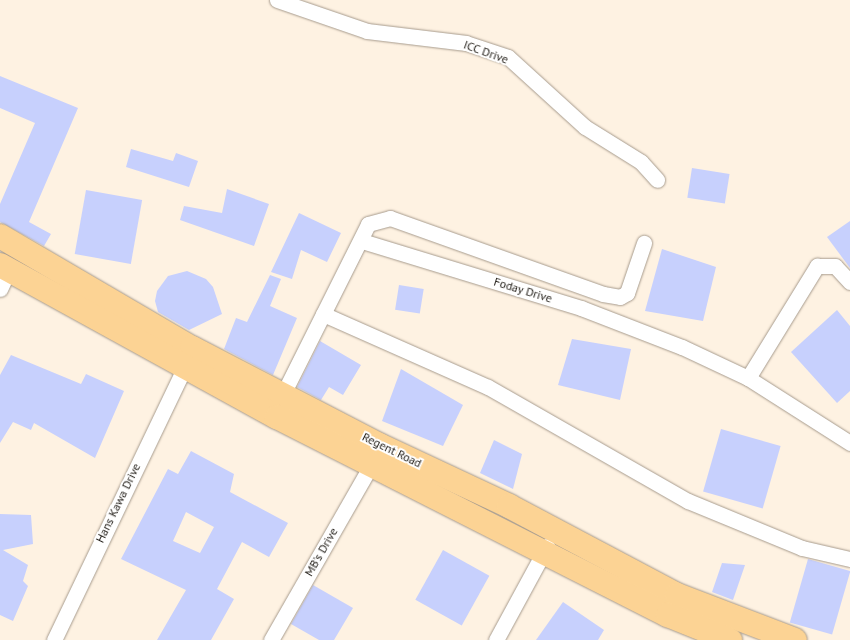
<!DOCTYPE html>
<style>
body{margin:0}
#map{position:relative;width:850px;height:640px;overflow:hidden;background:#fef2e2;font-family:"PT Sans",sans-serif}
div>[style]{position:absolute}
.building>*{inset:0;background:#c7d0fd;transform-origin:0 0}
.roads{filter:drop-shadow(0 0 1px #a79b8d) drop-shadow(0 0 1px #a79b8d)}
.minor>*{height:15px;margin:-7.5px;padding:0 7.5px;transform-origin:7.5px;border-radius:7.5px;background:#fff}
.primary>*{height:24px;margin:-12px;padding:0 12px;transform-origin:12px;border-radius:12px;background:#fcd394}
span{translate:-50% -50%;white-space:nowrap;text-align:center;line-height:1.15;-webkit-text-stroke:4px #fff;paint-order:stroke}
.street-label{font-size:12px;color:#25211b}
</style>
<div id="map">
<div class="building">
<i style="clip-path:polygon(0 76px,78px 108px,29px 222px,51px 234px,44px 246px,0 222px,0 204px,35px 123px,0 108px)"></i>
<i style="clip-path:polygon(131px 149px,173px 161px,176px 153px,198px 161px,189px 187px,126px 167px)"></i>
<i style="left:692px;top:168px;width:38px;height:30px;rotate:9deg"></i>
<i style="clip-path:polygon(227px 189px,269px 204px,254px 246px,180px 220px,184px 206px,222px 213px)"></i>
<i style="left:86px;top:190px;width:57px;height:65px;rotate:10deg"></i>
<i style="clip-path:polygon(299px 213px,341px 233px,327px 262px,301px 250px,292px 279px,271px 272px)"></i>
<i style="clip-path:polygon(850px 221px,850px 268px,827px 237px)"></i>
<i style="clip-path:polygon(662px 249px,716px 267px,703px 321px,645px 311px)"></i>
<i style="clip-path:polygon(187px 271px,206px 279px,213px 287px,222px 314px,189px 330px,158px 312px,155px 301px,157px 291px,168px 276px)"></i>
<i style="clip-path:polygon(270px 275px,281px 279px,270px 306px,297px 318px,273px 375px,224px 349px,236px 318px,247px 322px)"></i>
<i style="left:399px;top:285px;width:25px;height:25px;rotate:9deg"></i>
<i style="clip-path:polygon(837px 310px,850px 326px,850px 391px,837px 403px,791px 352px)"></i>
<i style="clip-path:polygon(572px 339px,631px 349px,620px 400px,558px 385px)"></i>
<i style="clip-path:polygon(320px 341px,361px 365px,343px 395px,329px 387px,321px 400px,297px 387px)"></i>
<i style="clip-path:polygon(11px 355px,81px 384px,86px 374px,124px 391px,95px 458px,34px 423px,31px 430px,13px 422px,0 443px,0 375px)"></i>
<i style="clip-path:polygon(401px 369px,463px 405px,443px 446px,382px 421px)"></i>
<i style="left:721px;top:429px;width:62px;height:65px;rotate:16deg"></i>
<i style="clip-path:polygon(494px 440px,522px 454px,513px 489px,480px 473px)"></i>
<i style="clip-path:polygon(evenodd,191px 451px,234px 474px,230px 492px,288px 523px,269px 557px,242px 542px,217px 589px,234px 599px,211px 640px,157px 640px,186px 590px,121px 559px,168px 469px,178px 474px,191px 451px,186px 512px,214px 527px,200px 553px,173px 541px,186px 512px)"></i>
<i style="clip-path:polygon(0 514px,31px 515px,33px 544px,3px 550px,28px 565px,23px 581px,28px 586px,13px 621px,0 615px)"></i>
<i style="left:443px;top:550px;width:53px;height:57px;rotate:29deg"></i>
<i style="left:808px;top:559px;width:44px;height:66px;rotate:16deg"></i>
<i style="clip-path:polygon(722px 563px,745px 565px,733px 600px,712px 592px)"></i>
<i style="clip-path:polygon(313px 585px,353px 608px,334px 640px,319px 640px,291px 624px)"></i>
<i style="clip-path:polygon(563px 602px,604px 630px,598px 640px,536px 640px)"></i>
</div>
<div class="roads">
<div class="minor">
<i style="left:277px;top:0;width:95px;rotate:19deg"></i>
<i style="left:367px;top:31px;width:100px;rotate:6.9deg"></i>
<i style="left:466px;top:43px;width:44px;rotate:18.4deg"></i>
<i style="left:508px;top:57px;width:104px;rotate:42.3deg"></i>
<i style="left:585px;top:127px;width:66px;rotate:32deg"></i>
<i style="left:641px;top:162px;width:24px;rotate:48deg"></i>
<i style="left:362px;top:241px;width:229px;rotate:17deg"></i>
<i style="left:581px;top:308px;width:108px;rotate:21.1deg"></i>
<i style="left:682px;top:347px;width:73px;rotate:25.2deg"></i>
<i style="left:748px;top:378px;width:121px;rotate:32.5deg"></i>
<i style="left:0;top:289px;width:21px;rotate:-65deg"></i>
<i style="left:323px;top:314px;width:180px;rotate:23.9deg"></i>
<i style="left:488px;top:387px;width:230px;rotate:29.7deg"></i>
<i style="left:688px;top:501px;width:123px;rotate:22.4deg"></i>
<i style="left:802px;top:548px;width:49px;rotate:12.9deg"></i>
<i style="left:748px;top:378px;width:132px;rotate:-58.4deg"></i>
<i style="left:817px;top:266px;width:18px"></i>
<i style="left:835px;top:266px;width:22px;rotate:47deg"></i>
<i style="left:279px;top:402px;width:199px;rotate:-63.4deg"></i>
<i style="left:368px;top:224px;width:23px;rotate:-15deg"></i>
<i style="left:390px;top:218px;width:226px;rotate:19.6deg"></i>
<i style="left:603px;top:294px;width:17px;rotate:10deg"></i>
<i style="left:620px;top:297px;width:8px;rotate:-30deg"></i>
<i style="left:627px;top:293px;width:53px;rotate:-71.2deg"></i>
<i style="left:54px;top:640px;width:303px;rotate:-64.4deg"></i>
<i style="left:271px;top:640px;width:203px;rotate:-60.2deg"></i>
<i style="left:496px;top:640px;width:107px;rotate:-61.5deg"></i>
</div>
<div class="primary">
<i style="left:0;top:236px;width:222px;rotate:30.3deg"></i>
<i style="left:192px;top:348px;width:211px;rotate:27.4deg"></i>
<i style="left:379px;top:445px;width:144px;rotate:25.1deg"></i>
<i style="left:509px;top:506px;width:190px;rotate:27.9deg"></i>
<i style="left:677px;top:595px;width:126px;rotate:20.9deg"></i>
<i style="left:0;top:265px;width:316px;rotate:28.8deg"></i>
<i style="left:277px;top:417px;width:438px;rotate:26.9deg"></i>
<i style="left:668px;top:615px;width:67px;rotate:22deg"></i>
</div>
</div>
<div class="street-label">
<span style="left:486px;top:52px;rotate:20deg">ICC Drive</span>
<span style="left:523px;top:290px;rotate:17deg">Foday Drive</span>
<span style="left:392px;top:450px;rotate:26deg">Regent Road</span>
<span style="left:118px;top:503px;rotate:-64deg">Hans Kawa Drive</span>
<span style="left:321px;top:552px;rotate:-60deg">MB's Drive</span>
</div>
</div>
